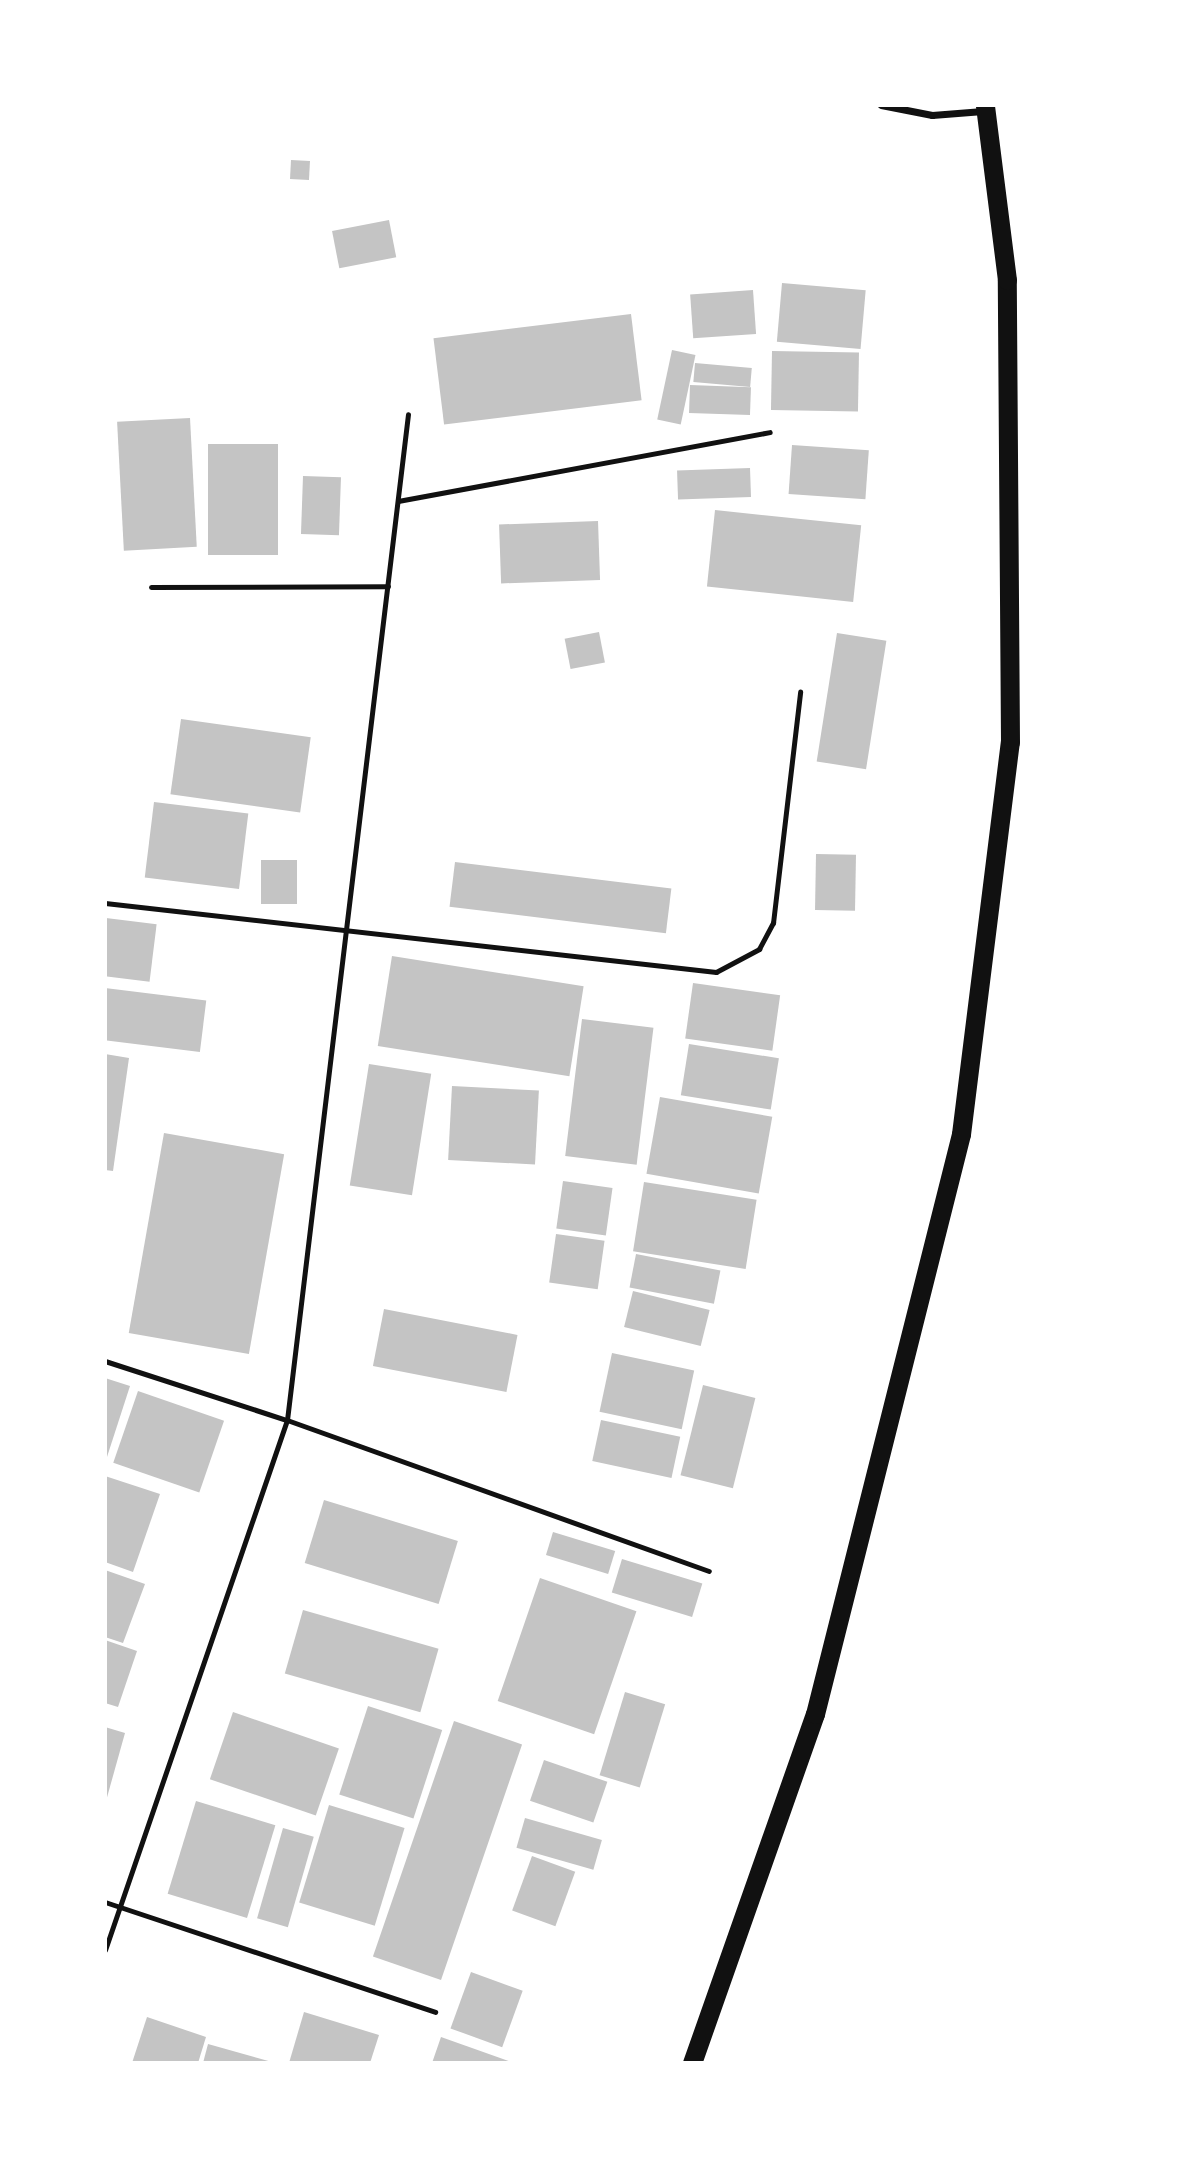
<!DOCTYPE html>
<style>
body{margin:0}
#map{position:relative;width:1185px;height:2168px;overflow:hidden;background:#fff;font-family:Figtree,sans-serif}
div>[style]{position:absolute}
.building>*{inset:0;background:#c4c4c4;transform-origin:0 0}
.service>*{height:5px;margin:-2.5px;padding:0 2.5px;transform-origin:2.5px;border-radius:2.5px;background:#111}
.minor>*{height:7px;margin:-3.5px;padding:0 3.5px;transform-origin:3.5px;border-radius:3.5px;background:#111}
.trunk>*{height:19px;margin:-9.5px;padding:0 9.5px;transform-origin:9.5px;border-radius:9.5px;background:#111}
span{translate:-50% -50%;white-space:nowrap;text-align:center;line-height:1.15;-webkit-text-stroke:6px #fff;paint-order:stroke}
.frame{position:absolute;inset:0;border:107px solid #fff;pointer-events:none}
</style>
<div id="map">
<div class="building">
<i style="left:291px;top:160px;width:19px;height:19px;rotate:3deg"></i>
<i style="left:389px;top:220px;width:38px;height:58px;rotate:79deg"></i>
<i style="left:782px;top:283px;width:84px;height:59px;rotate:5deg"></i>
<i style="left:753px;top:290px;width:44px;height:63px;rotate:86deg"></i>
<i style="left:631px;top:314px;width:87px;height:199px;rotate:83deg"></i>
<i style="left:672px;top:350px;width:24px;height:71px;rotate:12deg"></i>
<i style="left:772px;top:351px;width:87px;height:59px;rotate:1deg"></i>
<i style="left:695px;top:363px;width:57px;height:19px;rotate:5deg"></i>
<i style="left:690px;top:385px;width:61px;height:28px;rotate:2deg"></i>
<i style="left:190px;top:418px;width:129px;height:73px;rotate:87deg"></i>
<i style="left:208px;top:444px;width:70px;height:111px"></i>
<i style="left:792px;top:445px;width:77px;height:49px;rotate:4deg"></i>
<i style="left:750px;top:468px;width:29px;height:73px;rotate:88deg"></i>
<i style="left:303px;top:476px;width:38px;height:58px;rotate:2deg"></i>
<i style="left:715px;top:510px;width:147px;height:77px;rotate:6deg"></i>
<i style="left:598px;top:521px;width:59px;height:99px;rotate:88deg"></i>
<i style="left:599px;top:632px;width:31px;height:35px;rotate:79deg"></i>
<i style="left:837px;top:633px;width:50px;height:130px;rotate:9deg"></i>
<i style="left:181px;top:719px;width:131px;height:76px;rotate:8deg"></i>
<i style="left:154px;top:802px;width:95px;height:76px;rotate:7deg"></i>
<i style="left:816px;top:854px;width:40px;height:56px;rotate:1deg"></i>
<i style="left:261px;top:860px;width:36px;height:44px"></i>
<i style="left:455px;top:862px;width:218px;height:45px;rotate:7deg"></i>
<i style="left:106px;top:918px;width:51px;height:58px;rotate:7deg"></i>
<i style="left:392px;top:956px;width:194px;height:91px;rotate:9deg"></i>
<i style="left:693px;top:983px;width:88px;height:56px;rotate:8deg"></i>
<i style="left:105px;top:988px;width:102px;height:52px;rotate:7deg"></i>
<i style="left:582px;top:1019px;width:72px;height:138px;rotate:7deg"></i>
<i style="left:689px;top:1044px;width:91px;height:52px;rotate:9deg"></i>
<i style="clip-path:polygon(105px 1054px,129px 1058px,113px 1171px,105px 1170px)"></i>
<i style="left:369px;top:1064px;width:63px;height:123px;rotate:9deg"></i>
<i style="left:452px;top:1086px;width:87px;height:74px;rotate:3deg"></i>
<i style="left:660px;top:1097px;width:114px;height:78px;rotate:10deg"></i>
<i style="left:164px;top:1133px;width:122px;height:203px;rotate:10deg"></i>
<i style="left:563px;top:1181px;width:50px;height:48px;rotate:8deg"></i>
<i style="left:644px;top:1182px;width:114px;height:70px;rotate:9deg"></i>
<i style="left:556px;top:1234px;width:49px;height:49px;rotate:8deg"></i>
<i style="left:636px;top:1254px;width:86px;height:34px;rotate:11deg"></i>
<i style="left:633px;top:1291px;width:79px;height:37px;rotate:14deg"></i>
<i style="left:384px;top:1309px;width:136px;height:58px;rotate:11deg"></i>
<i style="left:612px;top:1353px;width:84px;height:60px;rotate:12deg"></i>
<i style="clip-path:polygon(105px 1378px,130px 1386px,106px 1460px,105px 1460px)"></i>
<i style="left:703px;top:1385px;width:54px;height:93px;rotate:14deg"></i>
<i style="left:138px;top:1391px;width:91px;height:76px;rotate:19deg"></i>
<i style="left:601px;top:1420px;width:81px;height:42px;rotate:12deg"></i>
<i style="clip-path:polygon(105px 1476px,160px 1494px,133px 1572px,105px 1562px)"></i>
<i style="left:324px;top:1500px;width:140px;height:66px;rotate:17deg"></i>
<i style="left:553px;top:1532px;width:65px;height:24px;rotate:17deg"></i>
<i style="left:622px;top:1559px;width:84px;height:35px;rotate:17deg"></i>
<i style="clip-path:polygon(105px 1570px,145px 1584px,123px 1643px,105px 1637px)"></i>
<i style="left:540px;top:1578px;width:102px;height:130px;rotate:19deg"></i>
<i style="left:303px;top:1610px;width:141px;height:66px;rotate:16deg"></i>
<i style="clip-path:polygon(105px 1640px,137px 1651px,118px 1707px,105px 1703px)"></i>
<i style="left:625px;top:1692px;width:42px;height:87px;rotate:17deg"></i>
<i style="left:368px;top:1706px;width:78px;height:93px;rotate:18deg"></i>
<i style="left:233px;top:1712px;width:112px;height:71px;rotate:19deg"></i>
<i style="left:454px;top:1721px;width:72px;height:249px;rotate:19deg"></i>
<i style="clip-path:polygon(105px 1727px,125px 1733px,106px 1801px,105px 1801px)"></i>
<i style="left:544px;top:1760px;width:67px;height:43px;rotate:19deg"></i>
<i style="left:196px;top:1801px;width:83px;height:97px;rotate:17deg"></i>
<i style="left:329px;top:1805px;width:79px;height:102px;rotate:17deg"></i>
<i style="left:525px;top:1818px;width:80px;height:31px;rotate:16deg"></i>
<i style="left:283px;top:1828px;width:32px;height:94px;rotate:16deg"></i>
<i style="left:532px;top:1856px;width:46px;height:58px;rotate:20deg"></i>
<i style="left:471px;top:1972px;width:55px;height:60px;rotate:20deg"></i>
<i style="clip-path:polygon(304px 2012px,379px 2035px,370px 2063px,289px 2063px)"></i>
<i style="clip-path:polygon(147px 2017px,206px 2037px,198px 2063px,132px 2063px)"></i>
<i style="clip-path:polygon(441px 2037px,514px 2063px,432px 2063px)"></i>
<i style="clip-path:polygon(208px 2044px,272px 2062px,272px 2063px,203px 2063px)"></i>
</div>
<div class="service">
<i style="left:398px;top:501px;width:378px;rotate:-10.5deg"></i>
<i style="left:151px;top:587px;width:237px;rotate:-0.2deg"></i>
<i style="left:105px;top:903px;width:615px;rotate:6.44deg"></i>
<i style="left:716px;top:972px;width:49px;rotate:-28.1deg"></i>
<i style="left:759px;top:949px;width:30px;rotate:-62deg"></i>
<i style="left:773px;top:923px;width:233px;rotate:-83.3deg"></i>
<i style="left:105px;top:1361px;width:191px;rotate:18deg"></i>
<i style="left:287px;top:1420px;width:448px;rotate:19.7deg"></i>
<i style="left:105px;top:1902px;width:348px;rotate:18.4deg"></i>
<i style="left:105px;top:1950px;width:560px;rotate:-71.05deg"></i>
<i style="left:287px;top:1420px;width:1013px;rotate:-83.14deg"></i>
</div>
<div class="minor">
<i style="left:881px;top:105px;width:52px;rotate:11.1deg"></i>
<i style="left:932px;top:115px;width:51px;rotate:-4.5deg"></i>
</div>
<div class="trunk">
<i style="left:692px;top:2063px;width:370px;rotate:-70.6deg"></i>
<i style="left:815px;top:1714px;width:598px;rotate:-75.87deg"></i>
<i style="left:961px;top:1134px;width:395px;rotate:-82.9deg"></i>
<i style="left:1010px;top:742px;width:462px;rotate:-90.4deg"></i>
<i style="left:1007px;top:280px;width:176px;rotate:-97.2deg"></i>
</div>
<div class="frame"></div>
</div>
